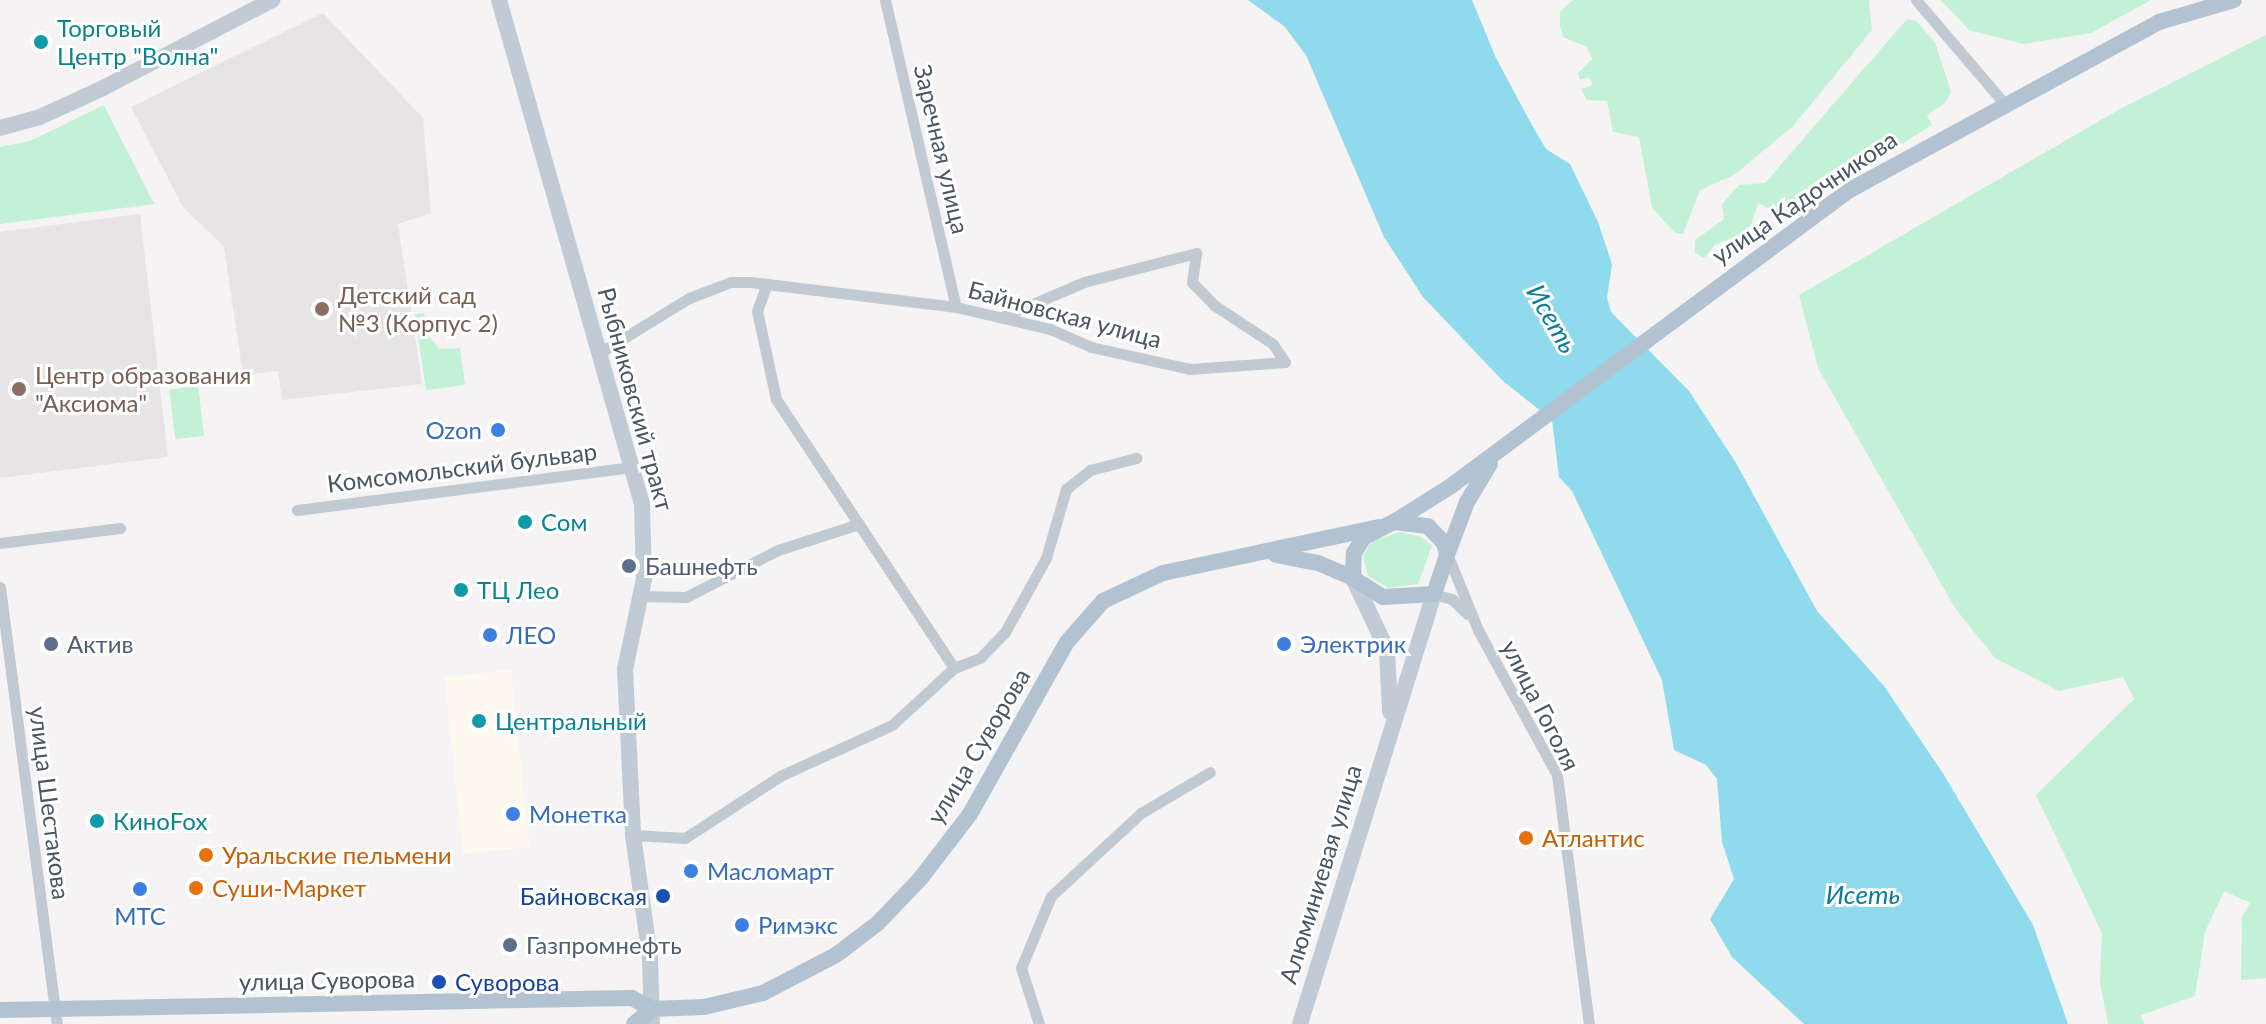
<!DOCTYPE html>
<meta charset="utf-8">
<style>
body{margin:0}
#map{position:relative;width:2266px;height:1024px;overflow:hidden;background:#f5f3f3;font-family:Lato,sans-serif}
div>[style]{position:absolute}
.commercial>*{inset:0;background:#fdf9ef;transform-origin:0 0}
.education>*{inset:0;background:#e6e4e5}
.green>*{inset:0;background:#c3f1d5;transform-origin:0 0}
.water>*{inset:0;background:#90daee}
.street>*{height:11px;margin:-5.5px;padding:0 5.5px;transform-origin:5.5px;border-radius:5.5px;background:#c1cad2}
.secondary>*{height:16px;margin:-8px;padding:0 8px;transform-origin:8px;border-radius:8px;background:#c1cbd6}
.primary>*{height:16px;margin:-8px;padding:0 8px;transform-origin:8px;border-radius:8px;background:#b3c2d1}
.dots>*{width:22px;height:22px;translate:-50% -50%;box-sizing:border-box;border:4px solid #fff;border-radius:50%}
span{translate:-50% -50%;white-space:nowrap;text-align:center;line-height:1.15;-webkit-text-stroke:6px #fff;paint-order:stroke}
.culture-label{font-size:24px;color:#0d838f}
.left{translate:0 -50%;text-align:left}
.street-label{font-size:24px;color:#4a5661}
.education-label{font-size:24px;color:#785e54}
.shop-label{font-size:24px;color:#366cbe}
.right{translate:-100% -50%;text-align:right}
.service-label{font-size:24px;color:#4e5e75}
.food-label{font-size:24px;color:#c56008}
.transit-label{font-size:24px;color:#164399}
.water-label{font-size:26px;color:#0c7c9b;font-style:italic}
</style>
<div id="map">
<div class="commercial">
<i style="left:511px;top:670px;width:178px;height:67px;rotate:84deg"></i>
</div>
<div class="education">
<i style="clip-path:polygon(323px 13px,423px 118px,431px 213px,398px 224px,422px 384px,282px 400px,278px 371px,243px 375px,224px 247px,183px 207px,131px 107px)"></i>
<i style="clip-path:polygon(140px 214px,168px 457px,0 478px,0 232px)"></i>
</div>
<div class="green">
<i style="clip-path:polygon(1573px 0,1869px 0,1872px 30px,1793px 126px,1734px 175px,1700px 190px,1683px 234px,1675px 233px,1652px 208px,1639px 137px,1613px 132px,1607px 101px,1587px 100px,1581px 89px,1593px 85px,1589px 77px,1580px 80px,1578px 73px,1592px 59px,1587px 47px,1563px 37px,1560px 26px,1560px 12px)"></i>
<i style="clip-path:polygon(1941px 0,2151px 0,2091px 33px,2023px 44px,1969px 30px)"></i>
<i style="clip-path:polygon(1907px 19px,1916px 21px,1935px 42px,1951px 92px,1945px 103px,1927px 115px,1932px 125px,1776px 221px,1774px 211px,1758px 203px,1749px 231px,1715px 245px,1704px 258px,1695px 253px,1695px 240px,1724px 219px,1722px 204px,1739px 185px,1765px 183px)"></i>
<i style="clip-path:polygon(2266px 35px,2266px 978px,2241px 980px,2242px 917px,2250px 903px,2224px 891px,2205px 932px,2195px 996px,2141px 1015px,2144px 1024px,2108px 1024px,2100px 983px,2102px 933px,2036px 795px,2134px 699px,2123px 677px,2059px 691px,1995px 658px,1955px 608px,1818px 368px,1799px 295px,2120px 109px)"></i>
<i style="clip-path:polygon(104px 105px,154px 204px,0 224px,0 147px,30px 141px)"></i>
<i style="clip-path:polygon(424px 313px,428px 335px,439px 349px,460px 348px,465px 385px,426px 390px,415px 314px)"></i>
<i style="left:198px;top:386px;width:50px;height:29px;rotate:83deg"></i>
<i style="clip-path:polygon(1400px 532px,1422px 537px,1432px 546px,1418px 584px,1388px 588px,1368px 576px,1363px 556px,1372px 541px)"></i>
</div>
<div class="water">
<i style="clip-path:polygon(1248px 0,1472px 0,1496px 58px,1533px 127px,1546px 149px,1570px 164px,1598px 222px,1612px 264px,1607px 298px,1611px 312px,1689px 391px,1736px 463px,1817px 611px,1884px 686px,1944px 775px,2033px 925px,2068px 1024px,1804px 1024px,1732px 957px,1710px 919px,1734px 879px,1722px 842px,1717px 779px,1706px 765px,1674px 750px,1662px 680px,1572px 491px,1559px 477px,1552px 420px,1503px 381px,1423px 297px,1384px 237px,1306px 55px,1284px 26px)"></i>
</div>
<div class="street">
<i style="left:885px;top:0;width:315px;rotate:77deg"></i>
<i style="left:1916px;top:0;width:135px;rotate:49.5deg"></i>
<i style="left:1002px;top:317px;width:89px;rotate:-23.1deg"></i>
<i style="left:1084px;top:282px;width:116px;rotate:-14.5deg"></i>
<i style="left:601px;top:352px;width:103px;rotate:-31.5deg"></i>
<i style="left:689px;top:298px;width:45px;rotate:-20.9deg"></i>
<i style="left:731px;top:282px;width:19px"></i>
<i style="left:750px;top:282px;width:208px;rotate:6.9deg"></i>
<i style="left:956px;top:307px;width:97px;rotate:13.2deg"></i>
<i style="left:1050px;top:329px;width:45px;rotate:23.7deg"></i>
<i style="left:1091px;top:347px;width:101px;rotate:12.5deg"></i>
<i style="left:1190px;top:369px;width:95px;rotate:-4.2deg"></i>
<i style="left:1285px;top:362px;width:22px;rotate:-124deg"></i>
<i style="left:1273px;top:344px;width:71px;rotate:-146.5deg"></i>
<i style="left:1214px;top:305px;width:32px;rotate:-134deg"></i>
<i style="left:1192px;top:282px;width:29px;rotate:-82deg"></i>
<i style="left:297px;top:510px;width:340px;rotate:-7.3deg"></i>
<i style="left:0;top:543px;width:121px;rotate:-7.1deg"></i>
<i style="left:1448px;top:556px;width:80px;rotate:67.9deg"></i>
<i style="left:1478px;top:630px;width:165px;rotate:61.4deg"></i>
<i style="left:1557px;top:775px;width:251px;rotate:82.7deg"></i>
<i style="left:0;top:587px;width:441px;rotate:82.6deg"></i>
<i style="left:1434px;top:594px;width:19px;rotate:16deg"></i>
<i style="left:1452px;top:599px;width:21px;rotate:45deg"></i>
<i style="left:639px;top:596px;width:47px;rotate:1.2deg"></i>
<i style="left:686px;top:597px;width:103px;rotate:-27.1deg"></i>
<i style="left:778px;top:550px;width:85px;rotate:-17.8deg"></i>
<i style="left:954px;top:668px;width:28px;rotate:-21deg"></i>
<i style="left:980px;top:658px;width:36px;rotate:-46deg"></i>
<i style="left:1005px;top:632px;width:85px;rotate:-61deg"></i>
<i style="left:1046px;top:558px;width:72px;rotate:-73.8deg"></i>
<i style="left:1066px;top:489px;width:31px;rotate:-38deg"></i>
<i style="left:1090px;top:470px;width:48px;rotate:-14.6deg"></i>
<i style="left:633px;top:835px;width:52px;rotate:3.3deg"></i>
<i style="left:685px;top:838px;width:113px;rotate:-33.1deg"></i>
<i style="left:780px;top:776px;width:123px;rotate:-24.5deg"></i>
<i style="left:892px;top:725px;width:84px;rotate:-42.6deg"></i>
<i style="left:954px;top:668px;width:323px;rotate:-123.5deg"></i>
<i style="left:776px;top:399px;width:90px;rotate:-102.2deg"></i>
<i style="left:757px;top:311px;width:29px;rotate:-70deg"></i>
<i style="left:1039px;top:1024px;width:59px;rotate:-107.8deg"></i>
<i style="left:1021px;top:968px;width:78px;rotate:-67.4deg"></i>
<i style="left:1051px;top:896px;width:122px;rotate:-42.7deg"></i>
<i style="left:1141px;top:813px;width:80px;rotate:-30.7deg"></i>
</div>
<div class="secondary">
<i style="left:499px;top:0;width:524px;rotate:74.16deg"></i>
<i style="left:642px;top:504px;width:75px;rotate:88.5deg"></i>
<i style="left:644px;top:579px;width:92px;rotate:101.9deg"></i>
<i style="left:625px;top:669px;width:166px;rotate:87.2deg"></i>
<i style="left:633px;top:835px;width:124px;rotate:82.1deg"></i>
<i style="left:650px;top:958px;width:66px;rotate:88.3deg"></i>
<i style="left:0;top:128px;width:41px;rotate:-15.4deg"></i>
<i style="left:40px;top:117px;width:69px;rotate:-24.7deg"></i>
<i style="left:103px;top:88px;width:191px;rotate:-27.5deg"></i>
<i style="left:1353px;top:578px;width:80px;rotate:64.7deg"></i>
<i style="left:1387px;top:650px;width:62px;rotate:87.2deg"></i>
<i style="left:1300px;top:1024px;width:450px;rotate:-72.7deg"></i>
</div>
<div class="primary">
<i style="left:1394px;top:522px;width:67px;rotate:-32.3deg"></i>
<i style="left:1451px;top:486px;width:495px;rotate:-36.6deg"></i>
<i style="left:1848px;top:191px;width:354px;rotate:-28.5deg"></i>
<i style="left:2159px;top:22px;width:78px;rotate:-16.3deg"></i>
<i style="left:1394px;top:522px;width:34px;rotate:7deg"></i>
<i style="left:1428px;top:526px;width:23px;rotate:47deg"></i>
<i style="left:1444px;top:543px;width:12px;rotate:76deg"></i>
<i style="left:1447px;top:555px;width:41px;rotate:108.4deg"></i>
<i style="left:1434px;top:594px;width:51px;rotate:176.6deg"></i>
<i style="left:1383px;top:597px;width:36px;rotate:-148deg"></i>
<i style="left:1353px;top:578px;width:25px;rotate:-88deg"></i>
<i style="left:1354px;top:553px;width:19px;rotate:-58deg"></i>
<i style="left:1364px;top:537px;width:34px;rotate:-27deg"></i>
<i style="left:1276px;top:555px;width:43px;rotate:10.8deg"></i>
<i style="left:1318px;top:563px;width:38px;rotate:23deg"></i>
<i style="left:1447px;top:555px;width:57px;rotate:-69.3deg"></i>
<i style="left:1467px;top:502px;width:44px;rotate:-58.8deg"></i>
<i style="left:0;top:1010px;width:632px;rotate:-1.09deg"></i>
<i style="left:632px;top:998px;width:23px;rotate:29deg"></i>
<i style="left:652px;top:1009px;width:52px;rotate:-2.2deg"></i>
<i style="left:704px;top:1007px;width:61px;rotate:-13.3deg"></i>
<i style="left:763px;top:993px;width:82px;rotate:-27.5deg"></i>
<i style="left:836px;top:955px;width:51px;rotate:-37.1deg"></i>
<i style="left:877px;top:924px;width:62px;rotate:-46.3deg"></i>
<i style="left:920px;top:879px;width:82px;rotate:-52.4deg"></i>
<i style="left:970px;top:814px;width:197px;rotate:-60.6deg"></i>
<i style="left:1067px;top:642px;width:55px;rotate:-48.7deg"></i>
<i style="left:1103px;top:601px;width:66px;rotate:-25deg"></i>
<i style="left:1163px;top:573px;width:221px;rotate:-12deg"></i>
<i style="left:634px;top:1024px;width:23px;rotate:-40deg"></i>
</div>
<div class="dots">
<i style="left:41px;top:42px;background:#0f9aa8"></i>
<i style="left:322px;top:309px;background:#8d6e63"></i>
<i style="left:19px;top:389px;background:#8d6e63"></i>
<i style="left:498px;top:430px;background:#3f7fe0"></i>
<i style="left:525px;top:522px;background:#0f9aa8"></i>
<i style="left:629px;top:566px;background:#5c6f8a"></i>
<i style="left:461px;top:590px;background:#0f9aa8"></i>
<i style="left:490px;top:635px;background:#3f7fe0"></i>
<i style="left:51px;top:644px;background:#5c6f8a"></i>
<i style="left:1284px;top:644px;background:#3f7fe0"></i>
<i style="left:479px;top:721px;background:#0f9aa8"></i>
<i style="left:513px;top:814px;background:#3f7fe0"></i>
<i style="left:97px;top:821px;background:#0f9aa8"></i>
<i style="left:1526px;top:838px;background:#e8710a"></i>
<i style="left:206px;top:855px;background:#e8710a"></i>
<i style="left:691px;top:871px;background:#3f7fe0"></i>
<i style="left:196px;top:888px;background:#e8710a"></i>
<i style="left:140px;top:889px;background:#3f7fe0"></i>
<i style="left:663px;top:896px;background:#1a4fb4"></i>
<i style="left:742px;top:925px;background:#3f7fe0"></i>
<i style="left:510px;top:945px;background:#5c6f8a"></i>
<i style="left:439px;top:982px;background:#1a4fb4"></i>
</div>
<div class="culture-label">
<span class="left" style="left:57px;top:42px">Торговый<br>Центр "Волна"</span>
<span class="left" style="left:541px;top:522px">Сом</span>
<span class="left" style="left:477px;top:590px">ТЦ Лео</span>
<span class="left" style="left:495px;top:721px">Центральный</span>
<span class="left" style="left:113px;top:821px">КиноFox</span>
</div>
<div class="street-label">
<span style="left:942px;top:149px;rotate:77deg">Заречная улица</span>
<span style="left:1804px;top:197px;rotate:-34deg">улица Кадочникова</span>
<span style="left:1065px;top:314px;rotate:15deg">Байновская улица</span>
<span style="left:636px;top:399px;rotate:75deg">Рыбниковский тракт</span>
<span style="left:462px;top:467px;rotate:-7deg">Комсомольский бульвар</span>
<span style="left:1541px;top:705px;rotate:63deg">улица Гоголя</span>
<span style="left:978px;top:746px;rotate:-59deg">улица Суворова</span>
<span style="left:50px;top:803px;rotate:83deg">улица Шестакова</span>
<span style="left:1320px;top:874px;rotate:-73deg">Алюминиевая улица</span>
<span style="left:327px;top:980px;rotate:-1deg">улица Суворова</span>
</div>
<div class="education-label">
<span class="left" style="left:338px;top:309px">Детский сад<br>№3 (Корпус 2)</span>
<span class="left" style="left:35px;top:389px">Центр образования<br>"Аксиома"</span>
</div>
<div class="shop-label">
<span class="right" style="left:482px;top:430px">Ozon</span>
<span class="left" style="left:506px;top:635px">ЛЕО</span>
<span class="left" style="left:1300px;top:644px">Электрик</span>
<span class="left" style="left:529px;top:814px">Монетка</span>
<span class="left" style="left:707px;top:871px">Масломарт</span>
<span style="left:140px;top:916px">МТС</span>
<span class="left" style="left:758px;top:925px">Римэкс</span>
</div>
<div class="service-label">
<span class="left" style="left:645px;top:566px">Башнефть</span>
<span class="left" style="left:67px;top:644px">Актив</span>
<span class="left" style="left:526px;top:945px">Газпромнефть</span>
</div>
<div class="food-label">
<span class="left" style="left:1542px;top:838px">Атлантис</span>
<span class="left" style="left:222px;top:855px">Уральские пельмени</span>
<span class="left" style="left:212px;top:888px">Суши-Маркет</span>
</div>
<div class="transit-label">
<span class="right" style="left:647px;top:896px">Байновская</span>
<span class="left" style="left:455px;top:982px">Суворова</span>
</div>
<div class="water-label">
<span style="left:1552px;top:319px;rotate:60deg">Исеть</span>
<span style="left:1863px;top:895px">Исеть</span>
</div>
</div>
